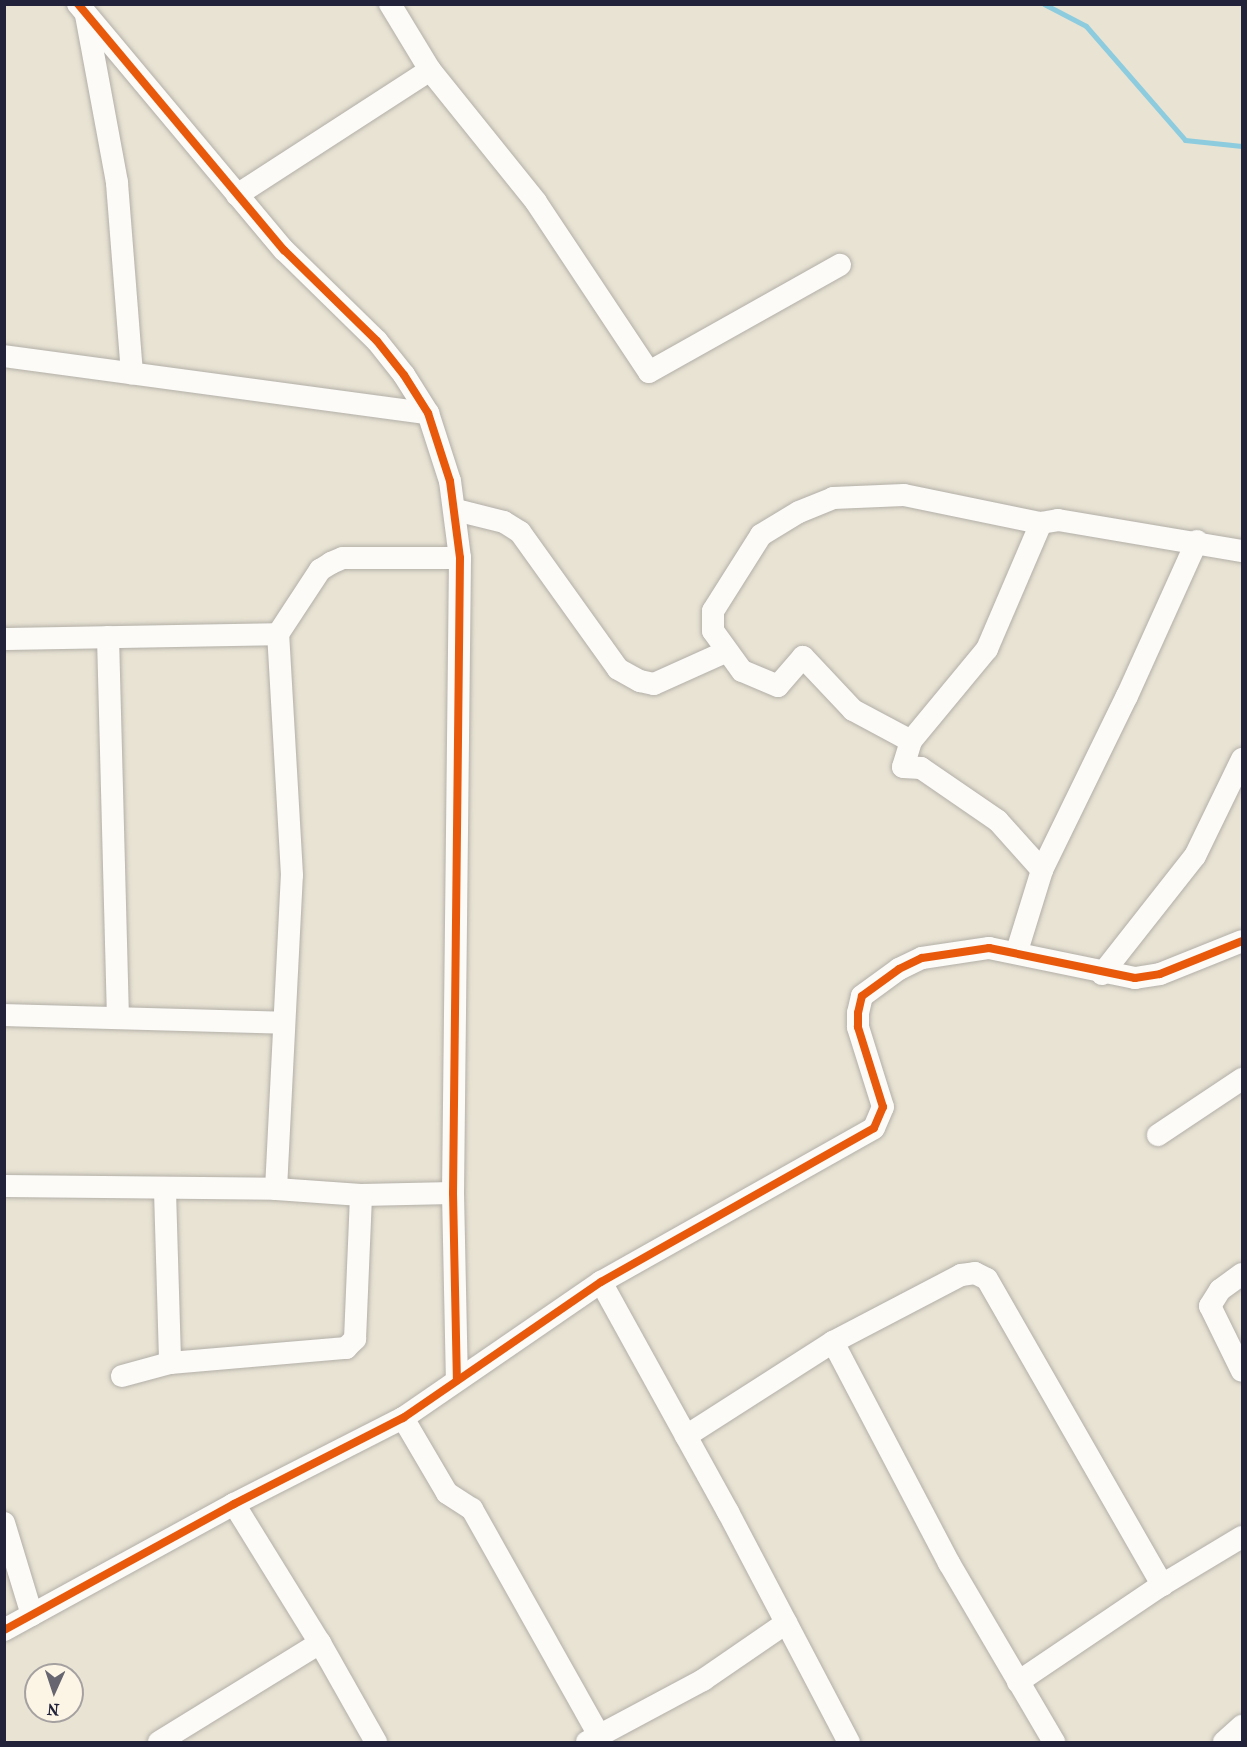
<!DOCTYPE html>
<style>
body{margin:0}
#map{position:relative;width:1247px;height:1747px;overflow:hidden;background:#e8e3d3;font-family:"IM FELL French Canon",serif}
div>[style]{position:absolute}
.stream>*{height:5px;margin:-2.5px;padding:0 2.5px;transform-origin:2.5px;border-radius:2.5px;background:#8dccdf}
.roads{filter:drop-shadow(0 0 2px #b3afa8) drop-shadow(0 0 2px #b3afa8)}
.minor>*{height:22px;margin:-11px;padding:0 11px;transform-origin:11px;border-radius:11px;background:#fcfbf8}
.cycleway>*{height:8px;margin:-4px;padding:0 4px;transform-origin:4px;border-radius:4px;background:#e8590c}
span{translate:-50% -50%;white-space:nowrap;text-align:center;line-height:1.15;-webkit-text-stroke:5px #fcf5e5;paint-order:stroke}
.frame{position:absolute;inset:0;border:6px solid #22223b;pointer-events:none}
.north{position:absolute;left:24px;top:1663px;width:60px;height:60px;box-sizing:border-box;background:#fcf5e5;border:2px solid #a5a1a1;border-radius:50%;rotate:183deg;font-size:16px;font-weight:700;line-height:24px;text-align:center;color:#22223b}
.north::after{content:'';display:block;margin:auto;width:21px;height:27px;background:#676670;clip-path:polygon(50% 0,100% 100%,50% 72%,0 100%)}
</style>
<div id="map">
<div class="stream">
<i style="left:1044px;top:4px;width:47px;rotate:27.6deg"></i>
<i style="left:1086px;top:26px;width:151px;rotate:49deg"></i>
<i style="left:1185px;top:140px;width:57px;rotate:6deg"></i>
</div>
<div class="roads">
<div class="minor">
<i style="left:78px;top:4px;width:321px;rotate:50.1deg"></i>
<i style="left:284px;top:250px;width:130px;rotate:44.4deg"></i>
<i style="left:377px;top:341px;width:43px;rotate:51.5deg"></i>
<i style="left:404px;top:375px;width:45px;rotate:57.7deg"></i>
<i style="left:428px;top:413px;width:71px;rotate:72.1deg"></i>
<i style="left:450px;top:481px;width:78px;rotate:82.6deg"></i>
<i style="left:460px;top:558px;width:635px;rotate:90.63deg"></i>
<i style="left:453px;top:1193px;width:187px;rotate:88.8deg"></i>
<i style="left:390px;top:4px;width:77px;rotate:58.8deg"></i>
<i style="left:430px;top:70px;width:169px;rotate:51.2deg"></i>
<i style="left:536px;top:202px;width:204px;rotate:56.4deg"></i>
<i style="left:649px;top:372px;width:219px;rotate:-29.3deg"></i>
<i style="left:86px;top:15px;width:171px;rotate:79.5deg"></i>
<i style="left:117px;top:183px;width:191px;rotate:85.5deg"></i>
<i style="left:237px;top:195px;width:230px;rotate:-32.9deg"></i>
<i style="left:4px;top:356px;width:428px;rotate:7.7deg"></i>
<i style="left:456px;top:510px;width:49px;rotate:14deg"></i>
<i style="left:504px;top:522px;width:19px;rotate:32deg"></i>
<i style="left:520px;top:532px;width:168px;rotate:54.4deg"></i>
<i style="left:618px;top:669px;width:25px;rotate:29deg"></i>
<i style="left:640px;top:681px;width:14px;rotate:12deg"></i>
<i style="left:654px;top:684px;width:78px;rotate:-24.3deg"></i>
<i style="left:1041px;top:523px;width:137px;rotate:113.2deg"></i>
<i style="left:987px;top:649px;width:119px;rotate:129.6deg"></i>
<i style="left:911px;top:741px;width:27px;rotate:107deg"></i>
<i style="left:903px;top:767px;width:18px;rotate:3deg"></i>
<i style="left:921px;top:768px;width:93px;rotate:34.5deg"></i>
<i style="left:998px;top:821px;width:66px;rotate:48.1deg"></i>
<i style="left:108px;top:637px;width:381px;rotate:88.5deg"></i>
<i style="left:4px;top:639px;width:274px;rotate:-1deg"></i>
<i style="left:911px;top:741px;width:66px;rotate:-151.9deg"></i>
<i style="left:853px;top:710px;width:73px;rotate:-133.3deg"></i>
<i style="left:803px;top:657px;width:38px;rotate:131deg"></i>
<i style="left:778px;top:686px;width:39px;rotate:-157deg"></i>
<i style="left:742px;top:671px;width:49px;rotate:-125.9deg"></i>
<i style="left:713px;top:631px;width:20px;rotate:-90deg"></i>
<i style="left:713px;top:611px;width:90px;rotate:-57.7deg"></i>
<i style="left:761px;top:535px;width:44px;rotate:-31.2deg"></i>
<i style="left:799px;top:512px;width:37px;rotate:-22deg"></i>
<i style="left:833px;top:498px;width:71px;rotate:-2.4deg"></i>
<i style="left:904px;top:495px;width:140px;rotate:11.6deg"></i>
<i style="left:1041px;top:523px;width:17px;rotate:-10deg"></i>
<i style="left:1058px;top:520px;width:187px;rotate:9.6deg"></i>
<i style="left:1017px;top:951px;width:85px;rotate:-72.8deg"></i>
<i style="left:1042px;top:870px;width:194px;rotate:-64deg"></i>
<i style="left:1127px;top:696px;width:170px;rotate:-65.7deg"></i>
<i style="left:1102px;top:974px;width:150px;rotate:-51.8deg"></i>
<i style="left:1195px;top:856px;width:108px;rotate:-64.1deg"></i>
<i style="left:4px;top:1015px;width:278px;rotate:1.6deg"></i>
<i style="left:1158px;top:1135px;width:101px;rotate:-33.7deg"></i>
<i style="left:4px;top:1186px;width:272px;rotate:0.6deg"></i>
<i style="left:276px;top:1189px;width:85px;rotate:4deg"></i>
<i style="left:361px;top:1195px;width:92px;rotate:-1.2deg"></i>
<i style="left:276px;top:1189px;width:314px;rotate:-87.1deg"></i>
<i style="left:292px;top:875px;width:241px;rotate:-93.3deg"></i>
<i style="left:278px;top:634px;width:77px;rotate:-56.7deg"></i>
<i style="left:320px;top:570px;width:13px;rotate:-32deg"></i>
<i style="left:331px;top:563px;width:13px;rotate:-23deg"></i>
<i style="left:343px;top:558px;width:117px"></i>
<i style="left:165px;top:1191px;width:172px;rotate:88.3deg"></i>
<i style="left:1242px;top:1274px;width:27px;rotate:144deg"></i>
<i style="left:1220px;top:1290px;width:19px;rotate:122deg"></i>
<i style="left:1210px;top:1306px;width:72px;rotate:63.8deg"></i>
<i style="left:601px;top:1282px;width:263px;rotate:61.1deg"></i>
<i style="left:728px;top:1512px;width:260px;rotate:62.3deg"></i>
<i style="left:833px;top:1342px;width:250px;rotate:62.3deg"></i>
<i style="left:949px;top:1563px;width:208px;rotate:59.6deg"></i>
<i style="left:122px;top:1376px;width:50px;rotate:-15.2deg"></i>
<i style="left:170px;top:1363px;width:177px;rotate:-4.9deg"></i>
<i style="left:346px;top:1348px;width:13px;rotate:-45deg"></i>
<i style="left:355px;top:1339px;width:144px;rotate:-87.6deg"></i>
<i style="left:403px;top:1418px;width:87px;rotate:59.6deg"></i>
<i style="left:447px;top:1493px;width:30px;rotate:33deg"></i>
<i style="left:472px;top:1509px;width:259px;rotate:60.7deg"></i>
<i style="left:686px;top:1436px;width:174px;rotate:-32.6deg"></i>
<i style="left:833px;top:1342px;width:144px;rotate:-27.6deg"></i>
<i style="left:961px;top:1275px;width:14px;rotate:-8deg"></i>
<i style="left:975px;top:1273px;width:13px;rotate:27deg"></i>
<i style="left:987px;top:1279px;width:353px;rotate:60.2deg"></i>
<i style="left:234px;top:1504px;width:163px;rotate:58.3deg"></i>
<i style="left:320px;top:1643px;width:114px;rotate:60.5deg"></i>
<i style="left:4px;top:1523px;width:96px;rotate:73.1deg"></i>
<i style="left:4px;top:1630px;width:262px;rotate:-28.7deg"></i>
<i style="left:234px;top:1504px;width:190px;rotate:-27deg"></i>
<i style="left:403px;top:1418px;width:240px;rotate:-34.5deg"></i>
<i style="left:601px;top:1282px;width:313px;rotate:-29.4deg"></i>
<i style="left:874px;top:1128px;width:23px;rotate:-67deg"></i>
<i style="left:883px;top:1107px;width:84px;rotate:-107.4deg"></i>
<i style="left:858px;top:1027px;width:14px;rotate:-90deg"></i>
<i style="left:858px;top:1013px;width:17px;rotate:-77deg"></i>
<i style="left:862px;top:996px;width:46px;rotate:-36.1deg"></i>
<i style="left:899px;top:969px;width:25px;rotate:-26deg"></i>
<i style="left:922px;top:958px;width:68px;rotate:-8.5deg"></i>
<i style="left:989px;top:948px;width:149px;rotate:11.6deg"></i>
<i style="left:1135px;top:978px;width:25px;rotate:-9deg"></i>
<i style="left:1160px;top:974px;width:88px;rotate:-21.9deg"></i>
<i style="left:1018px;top:1682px;width:174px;rotate:-34deg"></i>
<i style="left:1162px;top:1585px;width:93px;rotate:-31deg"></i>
<i style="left:159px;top:1742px;width:189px;rotate:-31.6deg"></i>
<i style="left:587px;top:1742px;width:132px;rotate:-28.1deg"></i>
<i style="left:703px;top:1680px;width:101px;rotate:-34.5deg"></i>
<i style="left:1224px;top:1742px;width:24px;rotate:-42deg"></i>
</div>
</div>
<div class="cycleway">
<i style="left:78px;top:4px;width:321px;rotate:50.1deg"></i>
<i style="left:284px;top:250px;width:130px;rotate:44.4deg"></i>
<i style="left:377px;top:341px;width:43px;rotate:51.5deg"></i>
<i style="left:404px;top:375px;width:45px;rotate:57.7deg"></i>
<i style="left:428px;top:413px;width:71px;rotate:72.1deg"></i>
<i style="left:450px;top:481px;width:78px;rotate:82.6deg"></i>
<i style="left:460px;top:558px;width:635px;rotate:90.63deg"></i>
<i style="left:453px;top:1193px;width:187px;rotate:88.8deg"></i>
<i style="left:4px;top:1630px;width:262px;rotate:-28.7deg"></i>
<i style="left:234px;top:1504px;width:190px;rotate:-27deg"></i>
<i style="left:403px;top:1418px;width:240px;rotate:-34.5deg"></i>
<i style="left:601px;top:1282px;width:313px;rotate:-29.4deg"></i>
<i style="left:874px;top:1128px;width:23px;rotate:-67deg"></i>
<i style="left:883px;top:1107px;width:84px;rotate:-107.4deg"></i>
<i style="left:858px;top:1027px;width:14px;rotate:-90deg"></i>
<i style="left:858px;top:1013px;width:17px;rotate:-77deg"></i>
<i style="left:862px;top:996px;width:46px;rotate:-36.1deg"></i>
<i style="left:899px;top:969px;width:25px;rotate:-26deg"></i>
<i style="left:922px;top:958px;width:68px;rotate:-8.5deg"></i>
<i style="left:989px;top:948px;width:149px;rotate:11.6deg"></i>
<i style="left:1135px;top:978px;width:25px;rotate:-9deg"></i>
<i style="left:1160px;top:974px;width:88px;rotate:-21.9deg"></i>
</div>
<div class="frame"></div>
<div class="north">N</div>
</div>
